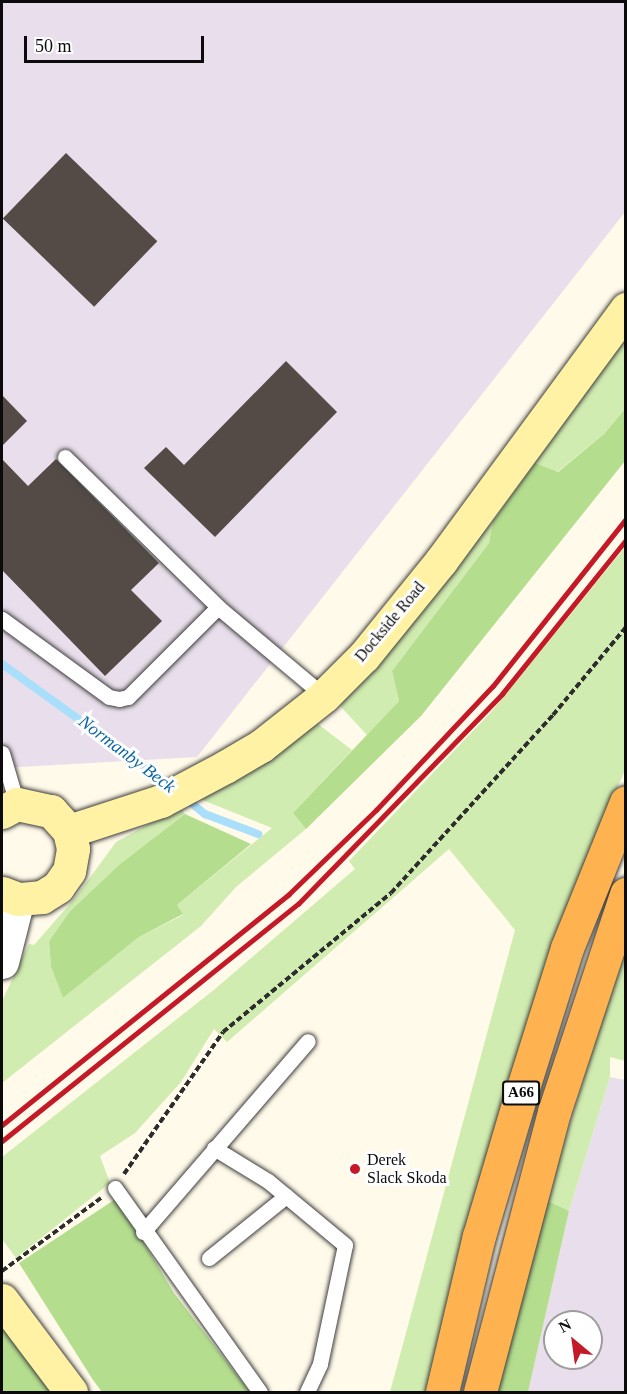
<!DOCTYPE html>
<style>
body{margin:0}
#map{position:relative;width:627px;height:1394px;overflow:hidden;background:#fffae9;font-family:"Times New Roman",serif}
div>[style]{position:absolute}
.industrial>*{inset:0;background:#e9deeb}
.green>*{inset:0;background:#d1ecb0}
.forest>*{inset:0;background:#b4de8e}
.stream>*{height:8px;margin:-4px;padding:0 4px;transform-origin:4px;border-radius:4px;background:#a9dffb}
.building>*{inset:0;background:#544b46;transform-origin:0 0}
.path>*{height:4px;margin-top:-2px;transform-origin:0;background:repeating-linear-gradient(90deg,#2d2d2d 0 6px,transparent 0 9px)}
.roads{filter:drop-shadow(0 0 2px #3e3e3e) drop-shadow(0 0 2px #3e3e3e)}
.service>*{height:15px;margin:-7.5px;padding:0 7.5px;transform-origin:7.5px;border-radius:7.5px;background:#fff}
.tertiary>*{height:33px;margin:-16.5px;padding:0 16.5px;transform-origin:16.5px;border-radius:16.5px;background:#fff}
.secondary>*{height:33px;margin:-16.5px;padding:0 16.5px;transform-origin:16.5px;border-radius:16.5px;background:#fff2a4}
.trunk>*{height:33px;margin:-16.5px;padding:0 16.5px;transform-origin:16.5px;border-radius:16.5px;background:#ffb350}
.rail>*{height:4.5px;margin:-2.25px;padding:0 2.25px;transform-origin:2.25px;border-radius:2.25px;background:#c41927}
.dots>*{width:16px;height:16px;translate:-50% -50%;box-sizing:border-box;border:3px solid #fff;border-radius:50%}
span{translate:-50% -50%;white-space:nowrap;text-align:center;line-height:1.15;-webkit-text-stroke:6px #fff;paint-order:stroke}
.shield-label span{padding:2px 4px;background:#fff;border:2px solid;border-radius:4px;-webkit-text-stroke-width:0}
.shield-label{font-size:15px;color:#0b0b0b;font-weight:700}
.street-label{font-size:16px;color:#0b0b0b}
.poi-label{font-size:16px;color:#0b0b0b}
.left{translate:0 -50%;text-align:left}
.water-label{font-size:18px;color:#0c67a5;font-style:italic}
.frame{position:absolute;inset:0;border:3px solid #0b0b0b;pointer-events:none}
.north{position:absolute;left:543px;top:1310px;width:60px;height:60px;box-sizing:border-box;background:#fff;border:2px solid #9d9d9d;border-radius:50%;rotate:331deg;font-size:16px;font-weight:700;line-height:24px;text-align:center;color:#0b0b0b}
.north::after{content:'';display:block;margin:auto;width:21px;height:27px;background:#c41927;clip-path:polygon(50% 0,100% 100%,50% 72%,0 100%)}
.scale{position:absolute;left:24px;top:36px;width:180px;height:27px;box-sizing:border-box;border:3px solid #0b0b0b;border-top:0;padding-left:8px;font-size:18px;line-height:21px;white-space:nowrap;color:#0b0b0b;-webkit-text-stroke:4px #fff;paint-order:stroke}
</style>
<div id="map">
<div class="industrial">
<i style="clip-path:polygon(2px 2px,625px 2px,625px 212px,197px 757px,2px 768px)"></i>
<i style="clip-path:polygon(evenodd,610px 1077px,625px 1080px,625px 1392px,528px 1392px,569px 1211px,610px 1077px,555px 1322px,591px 1322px,591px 1358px,555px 1358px,555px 1322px)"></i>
</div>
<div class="green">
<i style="clip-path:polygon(625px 334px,625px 409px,604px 434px,557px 472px,535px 463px)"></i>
<i style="clip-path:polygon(493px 521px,489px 543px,392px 671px,399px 701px,367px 735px,341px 707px,341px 699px)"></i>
<i style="clip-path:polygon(625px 547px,625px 770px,592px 848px,432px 1392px,390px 1392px,515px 930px,449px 849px,227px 1042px,214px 1029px,181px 1082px,135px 1133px,100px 1156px,110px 1183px,16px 1258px,2px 1239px,2px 1157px,215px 989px,355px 869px,349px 861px,492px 711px)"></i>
<i style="clip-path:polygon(314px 721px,352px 750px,293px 813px,306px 829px,236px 887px,201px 926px,2px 1083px,2px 1001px,29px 944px,34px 945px,75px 898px,116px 842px,180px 807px,185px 814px,120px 864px,70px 911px,49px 941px,51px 967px,63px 998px,139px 937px,183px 915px,177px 905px,272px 828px,200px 799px)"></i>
<i style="clip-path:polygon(625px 946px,625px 1061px,610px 1057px,610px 1077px,569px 1211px,546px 1200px)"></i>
</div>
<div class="forest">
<i style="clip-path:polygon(625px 409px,625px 461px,421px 716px,306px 829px,293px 813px,399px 701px,392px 671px,489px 543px,493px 521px,535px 463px,558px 472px,604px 434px)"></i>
<i style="clip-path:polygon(185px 814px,251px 844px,177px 905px,183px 914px,139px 937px,63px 998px,51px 967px,49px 941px,70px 911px,120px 864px)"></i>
<i style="clip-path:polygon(117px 1198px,174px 1293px,250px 1392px,102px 1392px,93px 1380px,19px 1263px)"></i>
<i style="clip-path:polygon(546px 1200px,569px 1211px,528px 1392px,498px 1392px)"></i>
<i style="clip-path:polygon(2px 1319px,58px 1392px,2px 1392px)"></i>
</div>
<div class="stream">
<i style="left:2px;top:664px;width:208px;rotate:35.8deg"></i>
<i style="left:185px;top:798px;width:26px;rotate:39deg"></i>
<i style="left:205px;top:814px;width:57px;rotate:20.7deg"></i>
</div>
<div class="building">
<i style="left:66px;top:153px;width:127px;height:91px;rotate:44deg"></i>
<i style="clip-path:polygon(286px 361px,337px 412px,215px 537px,144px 468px,166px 447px,184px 465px)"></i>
<i style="clip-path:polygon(2px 395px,27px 421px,2px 446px)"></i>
<i style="clip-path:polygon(2px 459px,28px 486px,56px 459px,159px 563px,131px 590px,162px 621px,105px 676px,2px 570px)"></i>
</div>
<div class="path">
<i style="left:124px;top:1174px;width:173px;rotate:-55.1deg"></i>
<i style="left:223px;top:1032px;width:218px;rotate:-39.6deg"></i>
<i style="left:391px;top:893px;width:241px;rotate:-47.7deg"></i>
<i style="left:553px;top:715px;width:114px;rotate:-50.3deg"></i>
<i style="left:2px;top:1271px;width:123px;rotate:-36.4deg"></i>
</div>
<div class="roads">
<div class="service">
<i style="left:65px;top:457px;width:214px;rotate:44.4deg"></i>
<i style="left:218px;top:607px;width:138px;rotate:40deg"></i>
<i style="left:2px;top:619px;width:132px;rotate:36.1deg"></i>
<i style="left:109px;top:697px;width:10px;rotate:11deg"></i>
<i style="left:119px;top:699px;width:9px;rotate:-13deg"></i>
<i style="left:128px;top:697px;width:127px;rotate:-45deg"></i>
<i style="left:2px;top:753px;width:53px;rotate:73.6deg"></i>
<i style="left:214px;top:1148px;width:63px;rotate:31.4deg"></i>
<i style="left:268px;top:1181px;width:100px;rotate:39.7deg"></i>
<i style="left:345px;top:1245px;width:122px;rotate:101.9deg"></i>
<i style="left:320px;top:1364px;width:31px;rotate:115deg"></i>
<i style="left:115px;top:1188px;width:250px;rotate:54.6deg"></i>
<i style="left:143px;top:1232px;width:252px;rotate:-49.2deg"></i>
<i style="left:209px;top:1258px;width:99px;rotate:-38.8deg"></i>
</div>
<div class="tertiary">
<i style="left:2px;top:962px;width:65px;rotate:-75.7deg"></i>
</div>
<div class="secondary">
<i style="left:2px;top:812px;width:17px;rotate:-28deg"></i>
<i style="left:17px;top:804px;width:35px;rotate:12deg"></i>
<i style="left:51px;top:811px;width:27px;rotate:48deg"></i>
<i style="left:69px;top:831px;width:18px;rotate:77deg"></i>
<i style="left:73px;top:849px;width:22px;rotate:100deg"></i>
<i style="left:69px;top:871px;width:19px;rotate:125deg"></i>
<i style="left:58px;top:887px;width:19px;rotate:148deg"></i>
<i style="left:42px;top:897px;width:24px;rotate:175deg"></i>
<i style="left:18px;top:899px;width:17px;rotate:-159deg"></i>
<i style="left:69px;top:831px;width:97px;rotate:-18.1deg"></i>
<i style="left:161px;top:801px;width:72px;rotate:-28deg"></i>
<i style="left:225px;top:767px;width:42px;rotate:-30.3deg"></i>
<i style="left:261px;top:746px;width:80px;rotate:-38.4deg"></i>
<i style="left:324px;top:696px;width:57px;rotate:-45deg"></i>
<i style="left:364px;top:656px;width:122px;rotate:-51deg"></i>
<i style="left:441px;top:561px;width:313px;rotate:-53.7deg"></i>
<i style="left:2px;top:1300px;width:115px;rotate:53.1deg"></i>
</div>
<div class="trunk">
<i style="left:442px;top:1392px;width:160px;rotate:-76.7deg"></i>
<i style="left:479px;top:1236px;width:148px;rotate:-73.5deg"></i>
<i style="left:521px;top:1094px;width:153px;rotate:-72.5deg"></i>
<i style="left:567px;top:948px;width:157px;rotate:-68deg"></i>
<i style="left:480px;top:1392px;width:290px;rotate:-75.2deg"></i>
<i style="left:554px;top:1112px;width:230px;rotate:-71.7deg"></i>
</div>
</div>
<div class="rail">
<i style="left:2px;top:1125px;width:368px;rotate:-38.8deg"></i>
<i style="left:289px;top:894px;width:121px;rotate:-44deg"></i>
<i style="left:376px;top:810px;width:170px;rotate:-46.7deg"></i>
<i style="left:493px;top:686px;width:213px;rotate:-51.5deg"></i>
<i style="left:2px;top:1141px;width:379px;rotate:-38.7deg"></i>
<i style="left:298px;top:904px;width:293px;rotate:-45.8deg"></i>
<i style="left:502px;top:694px;width:198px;rotate:-51.2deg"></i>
</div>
<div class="dots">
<i style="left:355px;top:1169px;background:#c41927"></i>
</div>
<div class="shield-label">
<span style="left:521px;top:1093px">A66</span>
</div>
<div class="street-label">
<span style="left:390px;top:622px;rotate:-50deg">Dockside Road</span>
</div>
<div class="poi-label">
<span class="left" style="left:367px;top:1169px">Derek<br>Slack Skoda</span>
</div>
<div class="water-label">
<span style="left:127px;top:754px;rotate:37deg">Normanby Beck</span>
</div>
<div class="frame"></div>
<div class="north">N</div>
<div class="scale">50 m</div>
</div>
